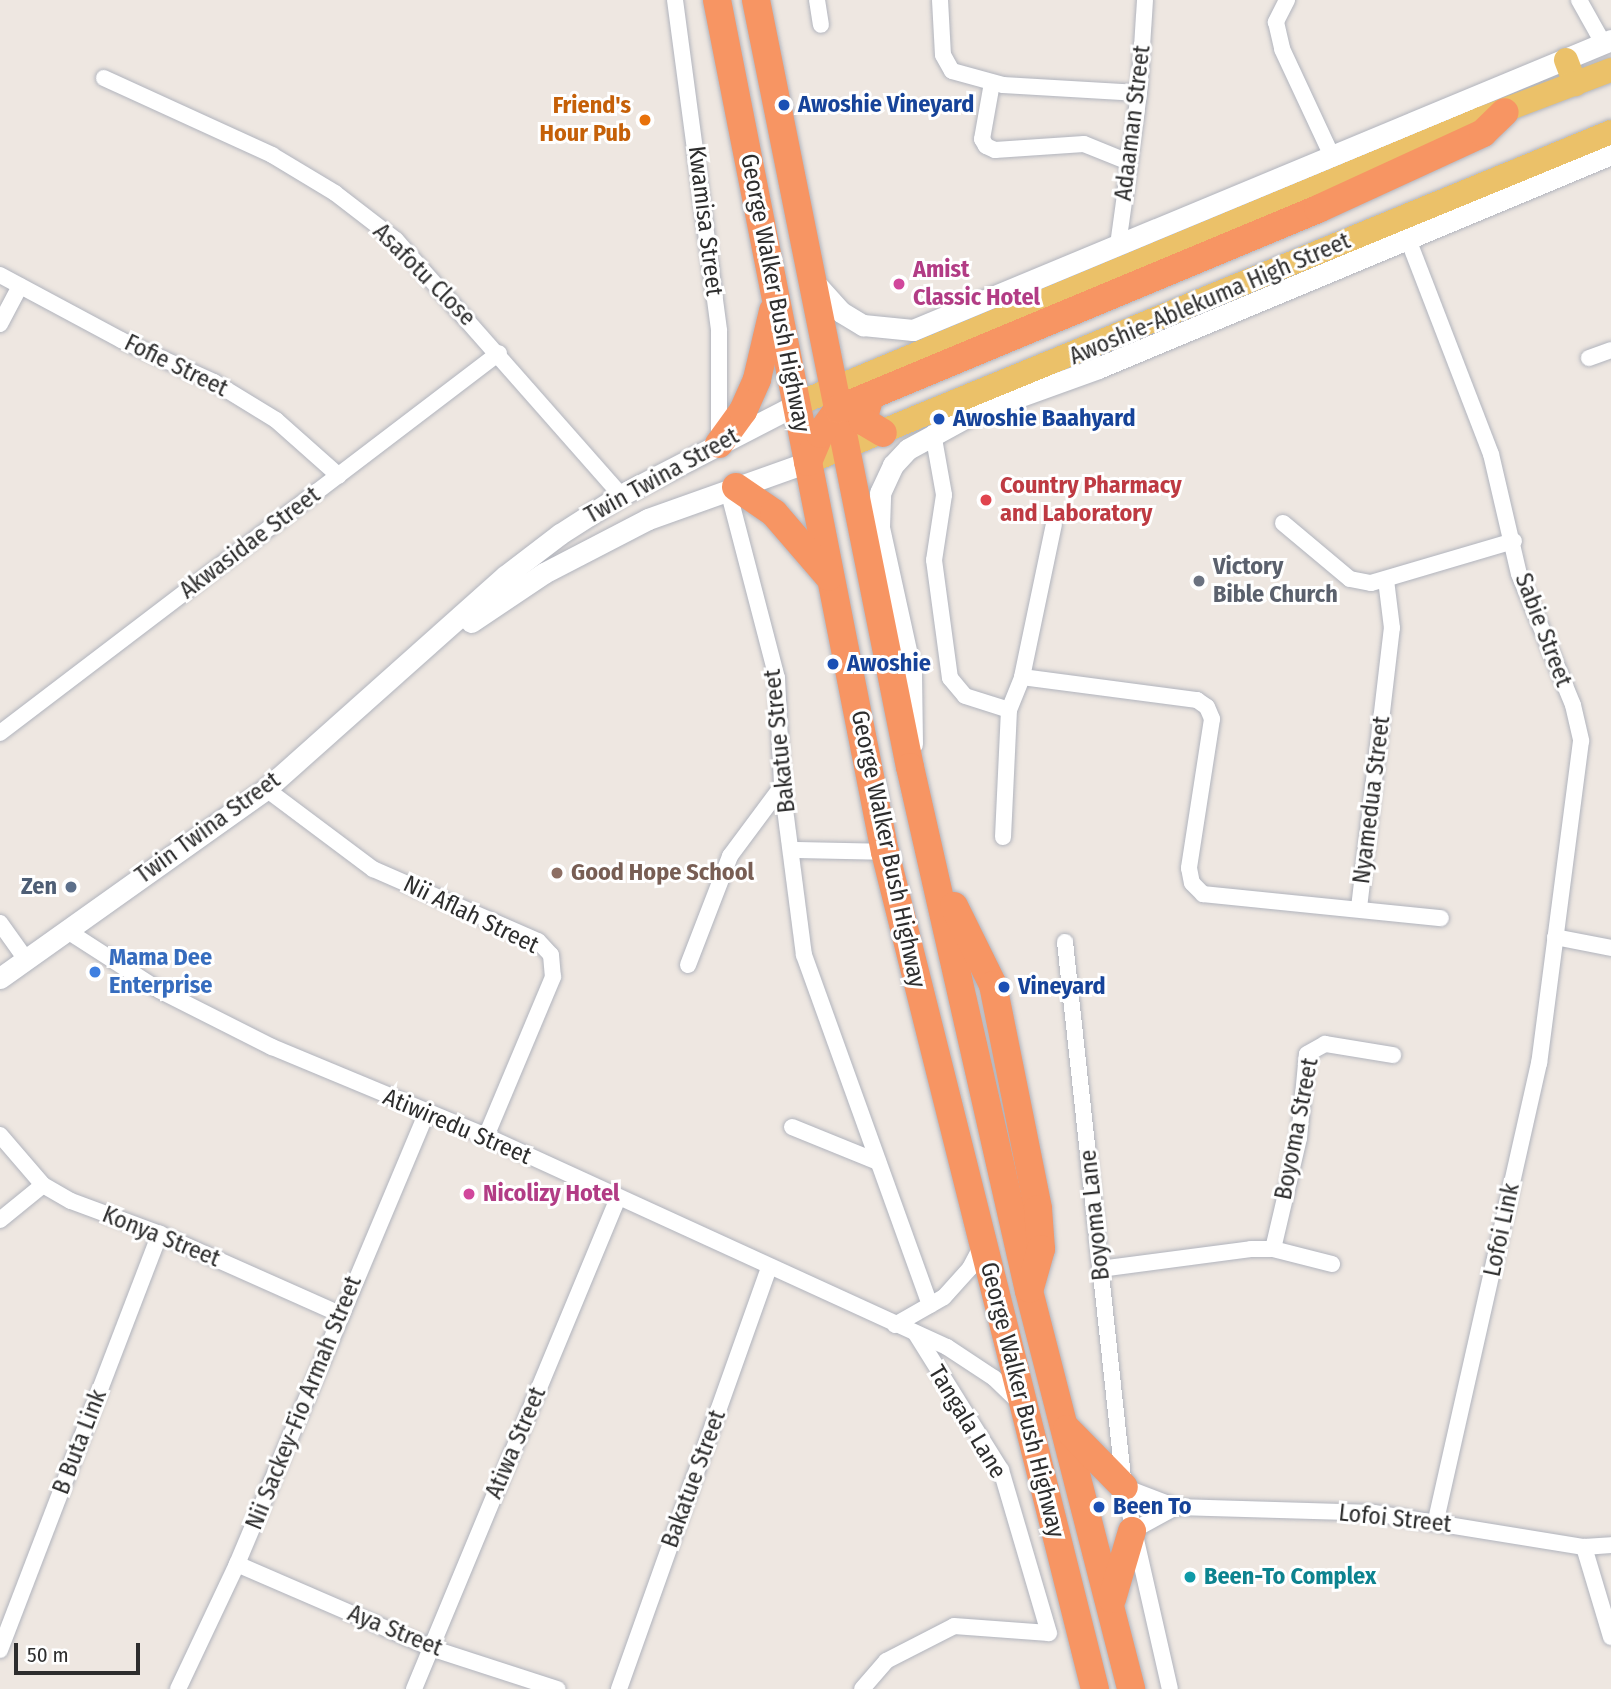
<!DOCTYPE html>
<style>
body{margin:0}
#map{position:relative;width:1611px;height:1689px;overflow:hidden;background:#eee7e1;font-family:"Fira Sans Condensed",sans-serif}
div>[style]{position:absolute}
.roads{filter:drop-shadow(0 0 2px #b1b4bd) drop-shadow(0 0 2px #b1b4bd)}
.street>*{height:16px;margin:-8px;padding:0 8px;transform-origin:8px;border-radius:8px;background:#fff}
.secondary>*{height:21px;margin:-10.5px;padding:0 10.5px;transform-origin:10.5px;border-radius:10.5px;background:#fff}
.primary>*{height:24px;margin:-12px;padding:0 12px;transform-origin:12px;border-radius:12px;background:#ebc169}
.highway>*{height:28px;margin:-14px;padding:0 14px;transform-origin:14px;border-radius:14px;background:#f79563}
.dots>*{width:19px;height:19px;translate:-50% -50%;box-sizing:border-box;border:4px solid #fff;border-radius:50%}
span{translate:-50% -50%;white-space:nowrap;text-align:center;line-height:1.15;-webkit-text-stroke:6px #fff;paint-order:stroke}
.transit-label{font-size:24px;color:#164399;font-weight:700}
.left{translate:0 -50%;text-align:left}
.food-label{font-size:24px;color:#c56008;font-weight:700}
.right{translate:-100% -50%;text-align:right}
.street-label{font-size:24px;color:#2d2d2d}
.hotel-label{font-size:24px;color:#b23c85;font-weight:700}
.health-label{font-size:24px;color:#be3a42;font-weight:700}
.worship-label{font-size:24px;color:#5b616d;font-weight:700}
.education-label{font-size:24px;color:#785e54;font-weight:700}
.service-label{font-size:24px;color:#4e5e75;font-weight:700}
.shop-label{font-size:24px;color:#366cbe;font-weight:700}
.culture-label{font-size:24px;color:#0d838f;font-weight:700}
.scale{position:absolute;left:14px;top:1643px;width:126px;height:32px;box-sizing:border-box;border:4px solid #2d2d2d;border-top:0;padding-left:9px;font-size:21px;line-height:24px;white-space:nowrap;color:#2d2d2d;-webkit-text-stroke:5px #fff;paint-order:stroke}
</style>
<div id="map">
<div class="roads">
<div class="street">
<i style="left:675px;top:0;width:334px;rotate:82.4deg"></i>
<i style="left:719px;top:331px;width:112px;rotate:90deg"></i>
<i style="left:817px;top:0;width:25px;rotate:81deg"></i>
<i style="left:940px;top:0;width:55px;rotate:86.9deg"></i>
<i style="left:943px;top:55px;width:18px;rotate:61deg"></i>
<i style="left:952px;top:71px;width:53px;rotate:15.4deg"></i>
<i style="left:1003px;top:85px;width:136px;rotate:3.4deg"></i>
<i style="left:1287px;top:0;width:25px;rotate:117deg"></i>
<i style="left:1276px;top:22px;width:28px;rotate:77deg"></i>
<i style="left:1282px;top:49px;width:116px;rotate:65deg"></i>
<i style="left:1579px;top:0;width:49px;rotate:60.8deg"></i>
<i style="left:104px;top:78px;width:185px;rotate:24.6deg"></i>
<i style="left:272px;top:155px;width:74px;rotate:31.1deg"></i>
<i style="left:335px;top:193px;width:77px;rotate:37.6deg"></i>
<i style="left:396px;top:240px;width:340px;rotate:48.6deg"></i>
<i style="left:992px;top:83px;width:57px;rotate:100.1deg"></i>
<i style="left:982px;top:139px;width:8px;rotate:60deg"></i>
<i style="left:986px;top:146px;width:10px;rotate:24deg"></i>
<i style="left:995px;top:150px;width:89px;rotate:-3.9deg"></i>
<i style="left:1084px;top:144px;width:45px;rotate:22deg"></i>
<i style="left:1408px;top:239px;width:230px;rotate:68.9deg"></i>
<i style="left:1491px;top:454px;width:123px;rotate:76.9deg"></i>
<i style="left:1519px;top:574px;width:142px;rotate:67.6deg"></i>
<i style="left:1573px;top:705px;width:37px;rotate:77deg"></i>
<i style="left:1581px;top:741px;width:325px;rotate:97.4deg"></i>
<i style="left:1539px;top:1063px;width:469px;rotate:102.7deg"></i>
<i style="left:1118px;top:245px;width:153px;rotate:-82.1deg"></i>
<i style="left:1139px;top:93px;width:93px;rotate:-86.3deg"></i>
<i style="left:0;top:275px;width:137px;rotate:28.2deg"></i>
<i style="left:121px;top:340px;width:102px;rotate:24.3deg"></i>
<i style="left:214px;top:382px;width:73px;rotate:31.5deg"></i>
<i style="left:276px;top:420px;width:84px;rotate:41.6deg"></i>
<i style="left:0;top:324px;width:43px;rotate:-62.2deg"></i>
<i style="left:1589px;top:358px;width:23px;rotate:-20deg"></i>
<i style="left:933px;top:433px;width:63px;rotate:79.9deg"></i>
<i style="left:944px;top:495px;width:66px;rotate:98.7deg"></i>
<i style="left:934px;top:560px;width:119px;rotate:82.3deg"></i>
<i style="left:950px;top:678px;width:23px;rotate:50deg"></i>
<i style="left:965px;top:696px;width:46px;rotate:17.7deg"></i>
<i style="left:728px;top:490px;width:194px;rotate:75.4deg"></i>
<i style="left:777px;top:678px;width:108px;rotate:87.3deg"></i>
<i style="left:782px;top:786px;width:170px;rotate:82.6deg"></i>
<i style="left:804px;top:955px;width:372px;rotate:70.2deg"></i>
<i style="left:1283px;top:523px;width:87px;rotate:39.9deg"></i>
<i style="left:1350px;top:579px;width:21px;rotate:11deg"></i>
<i style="left:1371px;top:583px;width:149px;rotate:-16.4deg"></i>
<i style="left:1022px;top:677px;width:177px;rotate:7.5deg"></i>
<i style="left:1197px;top:700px;width:12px;rotate:35deg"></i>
<i style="left:1207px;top:707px;width:13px;rotate:67deg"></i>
<i style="left:1212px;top:719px;width:151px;rotate:98.8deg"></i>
<i style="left:1189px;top:868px;width:15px;rotate:79deg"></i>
<i style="left:1192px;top:883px;width:16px;rotate:45deg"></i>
<i style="left:1203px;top:894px;width:239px;rotate:5.8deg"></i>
<i style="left:0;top:733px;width:627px;rotate:-37.29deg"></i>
<i style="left:266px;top:789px;width:134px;rotate:36.8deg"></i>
<i style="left:373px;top:869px;width:180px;rotate:23.6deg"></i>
<i style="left:538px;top:941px;width:19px;rotate:47deg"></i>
<i style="left:551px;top:955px;width:22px;rotate:85deg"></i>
<i style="left:553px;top:977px;width:173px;rotate:112.8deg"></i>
<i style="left:1003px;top:837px;width:127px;rotate:-87.3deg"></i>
<i style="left:1009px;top:710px;width:35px;rotate:-68deg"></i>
<i style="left:1022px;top:677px;width:156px;rotate:-78.2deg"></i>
<i style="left:793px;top:850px;width:92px;rotate:1.2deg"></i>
<i style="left:1359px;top:908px;width:282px;rotate:-83.3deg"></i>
<i style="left:1392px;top:628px;width:48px;rotate:-97.1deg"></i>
<i style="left:0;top:923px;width:43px;rotate:54.5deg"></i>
<i style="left:66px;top:930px;width:111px;rotate:32.8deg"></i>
<i style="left:159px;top:990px;width:127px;rotate:26.8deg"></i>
<i style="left:272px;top:1047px;width:232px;rotate:22.6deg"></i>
<i style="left:486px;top:1136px;width:507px;rotate:24.59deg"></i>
<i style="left:947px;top:1347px;width:56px;rotate:33.4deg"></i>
<i style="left:994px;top:1378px;width:36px;rotate:44deg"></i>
<i style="left:1555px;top:937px;width:57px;rotate:11.1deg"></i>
<i style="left:1065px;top:942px;width:548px;rotate:83.82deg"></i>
<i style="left:1124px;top:1487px;width:207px;rotate:77.2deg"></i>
<i style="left:688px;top:965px;width:117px;rotate:-68.9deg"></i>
<i style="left:730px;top:856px;width:87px;rotate:-53.4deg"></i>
<i style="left:792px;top:1127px;width:93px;rotate:22.1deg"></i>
<i style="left:0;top:1135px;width:66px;rotate:49.3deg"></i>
<i style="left:43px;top:1185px;width:32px;rotate:30deg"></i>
<i style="left:71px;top:1201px;width:95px;rotate:20.3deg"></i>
<i style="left:160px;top:1234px;width:197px;rotate:24deg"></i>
<i style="left:0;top:1220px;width:55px;rotate:-39.1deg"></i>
<i style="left:1273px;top:1249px;width:114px;rotate:-76.8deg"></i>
<i style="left:1299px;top:1138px;width:84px;rotate:-84.6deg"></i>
<i style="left:1307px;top:1054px;width:21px;rotate:-29deg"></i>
<i style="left:1325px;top:1044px;width:69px;rotate:9.2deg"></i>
<i style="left:1100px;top:1269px;width:152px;rotate:-7.5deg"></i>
<i style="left:1251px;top:1249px;width:22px"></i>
<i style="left:1273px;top:1249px;width:61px;rotate:14.3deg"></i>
<i style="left:895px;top:1325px;width:56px;rotate:-29.7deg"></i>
<i style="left:944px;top:1297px;width:39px;rotate:-48deg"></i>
<i style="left:970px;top:1268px;width:26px;rotate:-62deg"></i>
<i style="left:1124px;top:1487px;width:56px;rotate:21deg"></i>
<i style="left:1176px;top:1507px;width:198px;rotate:1.7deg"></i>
<i style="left:1374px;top:1513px;width:213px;rotate:9.2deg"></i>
<i style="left:1584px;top:1547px;width:27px;rotate:-4deg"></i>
<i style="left:1132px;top:1531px;width:50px;rotate:-28.6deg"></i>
<i style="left:1584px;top:1547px;width:94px;rotate:73.3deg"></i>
<i style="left:237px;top:1564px;width:211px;rotate:23.4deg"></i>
<i style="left:431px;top:1648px;width:133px;rotate:18deg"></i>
<i style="left:0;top:1650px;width:446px;rotate:-69deg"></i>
<i style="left:178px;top:1689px;width:138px;rotate:-64.7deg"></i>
<i style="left:237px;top:1564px;width:487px;rotate:-67.2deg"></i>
<i style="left:414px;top:1689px;width:532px;rotate:-67.44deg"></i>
<i style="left:619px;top:1689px;width:447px;rotate:-70.4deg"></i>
<i style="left:862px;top:1689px;width:37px;rotate:-49deg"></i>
<i style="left:886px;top:1661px;width:76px;rotate:-27.2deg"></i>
<i style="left:954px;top:1626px;width:95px;rotate:4.2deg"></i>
<i style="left:1049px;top:1633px;width:170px;rotate:-106.4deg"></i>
<i style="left:1001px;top:1470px;width:160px;rotate:-122deg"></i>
</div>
<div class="secondary">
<i style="left:814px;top:282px;width:40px;rotate:48deg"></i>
<i style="left:841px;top:312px;width:26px;rotate:31deg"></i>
<i style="left:863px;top:325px;width:50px;rotate:5.7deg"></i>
<i style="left:913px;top:330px;width:756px;rotate:-22.56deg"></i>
<i style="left:471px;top:622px;width:88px;rotate:-33.9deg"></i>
<i style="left:544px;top:573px;width:117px;rotate:-27.4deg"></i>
<i style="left:648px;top:519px;width:170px;rotate:-19.6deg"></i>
<i style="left:912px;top:744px;width:71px;rotate:-90.8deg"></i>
<i style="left:911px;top:673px;width:149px;rotate:-102.4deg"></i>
<i style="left:879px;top:527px;width:34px;rotate:-88deg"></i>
<i style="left:880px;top:493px;width:31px;rotate:-65deg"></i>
<i style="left:893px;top:465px;width:22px;rotate:-47deg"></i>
<i style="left:908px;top:449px;width:75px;rotate:-28.6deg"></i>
<i style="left:974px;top:413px;width:132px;rotate:-19.9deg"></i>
<i style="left:1098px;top:368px;width:556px;rotate:-22.64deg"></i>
<i style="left:0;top:978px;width:326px;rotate:-35.4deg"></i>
<i style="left:266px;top:789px;width:320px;rotate:-41.7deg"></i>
<i style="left:505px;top:576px;width:69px;rotate:-37.4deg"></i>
<i style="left:560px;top:534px;width:72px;rotate:-32.6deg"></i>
<i style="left:621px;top:495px;width:198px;rotate:-27.3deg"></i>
</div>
<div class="primary">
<i style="left:1566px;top:60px;width:26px;rotate:69deg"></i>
<i style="left:797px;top:404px;width:741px;rotate:-22.62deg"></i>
<i style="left:1481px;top:119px;width:139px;rotate:-20.7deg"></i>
<i style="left:808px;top:462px;width:868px;rotate:-22.34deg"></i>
</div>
<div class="highway">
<i style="left:717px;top:0;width:868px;rotate:78.85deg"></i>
<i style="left:885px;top:852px;width:863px;rotate:75.92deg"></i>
<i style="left:756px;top:0;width:782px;rotate:78.65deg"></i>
<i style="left:910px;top:767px;width:537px;rotate:77.21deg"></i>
<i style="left:1029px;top:1291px;width:411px;rotate:75.6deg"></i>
<i style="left:870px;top:396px;width:26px;rotate:106deg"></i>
<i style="left:863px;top:421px;width:23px;rotate:31deg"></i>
<i style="left:719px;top:444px;width:41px;rotate:-54deg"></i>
<i style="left:743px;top:411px;width:35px;rotate:-66deg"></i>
<i style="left:757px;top:379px;width:70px;rotate:-76.8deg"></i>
<i style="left:808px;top:462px;width:30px;rotate:-67deg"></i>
<i style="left:820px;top:434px;width:31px;rotate:-54deg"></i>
<i style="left:838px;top:409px;width:520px;rotate:-22.62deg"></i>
<i style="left:1318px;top:209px;width:182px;rotate:-24.7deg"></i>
<i style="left:1483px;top:133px;width:30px;rotate:-44deg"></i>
<i style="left:736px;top:487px;width:46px;rotate:34.4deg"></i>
<i style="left:774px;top:513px;width:84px;rotate:49.3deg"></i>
<i style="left:954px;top:906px;width:88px;rotate:63.7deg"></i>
<i style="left:993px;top:985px;width:228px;rotate:78.6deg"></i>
<i style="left:1038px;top:1209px;width:40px;rotate:85.7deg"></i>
<i style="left:1041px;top:1249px;width:41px;rotate:105.8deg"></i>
<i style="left:1067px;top:1429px;width:81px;rotate:45.5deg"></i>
<i style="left:1112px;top:1599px;width:71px;rotate:-73.6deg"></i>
</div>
</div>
<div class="dots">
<i style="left:784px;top:105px;background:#1a4fb4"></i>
<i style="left:645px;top:120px;background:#e8710a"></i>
<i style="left:899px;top:284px;background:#d1479c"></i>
<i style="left:939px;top:419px;background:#1a4fb4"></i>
<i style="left:986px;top:500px;background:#e0444e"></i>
<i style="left:1199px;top:581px;background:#6b7280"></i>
<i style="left:833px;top:664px;background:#1a4fb4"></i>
<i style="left:557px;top:873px;background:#8d6e63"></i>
<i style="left:71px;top:887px;background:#5c6f8a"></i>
<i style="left:95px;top:972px;background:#3f7fe0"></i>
<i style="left:1004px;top:987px;background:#1a4fb4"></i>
<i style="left:469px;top:1194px;background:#d1479c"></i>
<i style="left:1099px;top:1507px;background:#1a4fb4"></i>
<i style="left:1190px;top:1577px;background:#0f9aa8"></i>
</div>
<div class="transit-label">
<span class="left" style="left:798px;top:105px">Awoshie Vineyard</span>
<span class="left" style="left:953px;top:419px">Awoshie Baahyard</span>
<span class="left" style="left:847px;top:664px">Awoshie</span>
<span class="left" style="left:1018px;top:987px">Vineyard</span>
<span class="left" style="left:1113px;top:1507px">Been To</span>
</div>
<div class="food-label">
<span class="right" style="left:631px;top:120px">Friend's<br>Hour Pub</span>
</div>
<div class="street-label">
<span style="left:1133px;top:123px;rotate:-83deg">Adaaman Street</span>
<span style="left:705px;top:221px;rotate:83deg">Kwamisa Street</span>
<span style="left:424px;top:275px;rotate:45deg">Asafotu Close</span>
<span style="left:775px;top:293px;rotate:79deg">George Walker Bush Highway</span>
<span style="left:1210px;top:299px;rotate:-23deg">Awoshie-Ablekuma High Street</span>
<span style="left:176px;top:366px;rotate:26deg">Fofie Street</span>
<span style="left:662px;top:476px;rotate:-29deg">Twin Twina Street</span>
<span style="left:250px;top:543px;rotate:-37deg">Akwasidae Street</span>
<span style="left:1543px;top:630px;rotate:69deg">Sabie Street</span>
<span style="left:780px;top:741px;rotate:-96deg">Bakatue Street</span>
<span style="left:1372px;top:800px;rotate:-83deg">Nyamedua Street</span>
<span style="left:208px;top:828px;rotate:-36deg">Twin Twina Street</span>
<span style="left:888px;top:849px;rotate:78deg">George Walker Bush Highway</span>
<span style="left:471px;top:915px;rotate:26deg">Nii Aflah Street</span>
<span style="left:457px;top:1127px;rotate:23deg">Atiwiredu Street</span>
<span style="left:1297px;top:1129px;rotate:-79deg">Boyoma Street</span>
<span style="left:1095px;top:1215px;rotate:-96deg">Boyoma Lane</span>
<span style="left:1502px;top:1230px;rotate:-78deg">Lofoi Link</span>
<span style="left:161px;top:1237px;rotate:22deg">Konya Street</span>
<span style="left:1022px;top:1400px;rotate:76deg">George Walker Bush Highway</span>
<span style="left:304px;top:1403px;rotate:-68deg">Nii Sackey-Fio Armah Street</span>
<span style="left:967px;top:1422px;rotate:59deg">Tangala Lane</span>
<span style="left:80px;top:1442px;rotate:-69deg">B Buta Link</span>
<span style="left:516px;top:1443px;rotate:-67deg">Atiwa Street</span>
<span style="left:694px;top:1479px;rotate:-70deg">Bakatue Street</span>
<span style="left:1395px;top:1519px;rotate:6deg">Lofoi Street</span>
<span style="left:395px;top:1631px;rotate:22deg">Aya Street</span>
</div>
<div class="hotel-label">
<span class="left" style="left:913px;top:284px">Amist<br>Classic Hotel</span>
<span class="left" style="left:483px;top:1194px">Nicolizy Hotel</span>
</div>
<div class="health-label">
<span class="left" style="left:1000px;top:500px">Country Pharmacy<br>and Laboratory</span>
</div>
<div class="worship-label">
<span class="left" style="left:1213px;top:581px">Victory<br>Bible Church</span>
</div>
<div class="education-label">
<span class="left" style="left:571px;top:873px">Good Hope School</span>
</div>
<div class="service-label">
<span class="right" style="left:57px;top:887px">Zen</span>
</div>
<div class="shop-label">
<span class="left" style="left:109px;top:972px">Mama Dee<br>Enterprise</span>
</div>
<div class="culture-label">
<span class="left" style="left:1204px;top:1577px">Been-To Complex</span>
</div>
<div class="scale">50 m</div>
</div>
